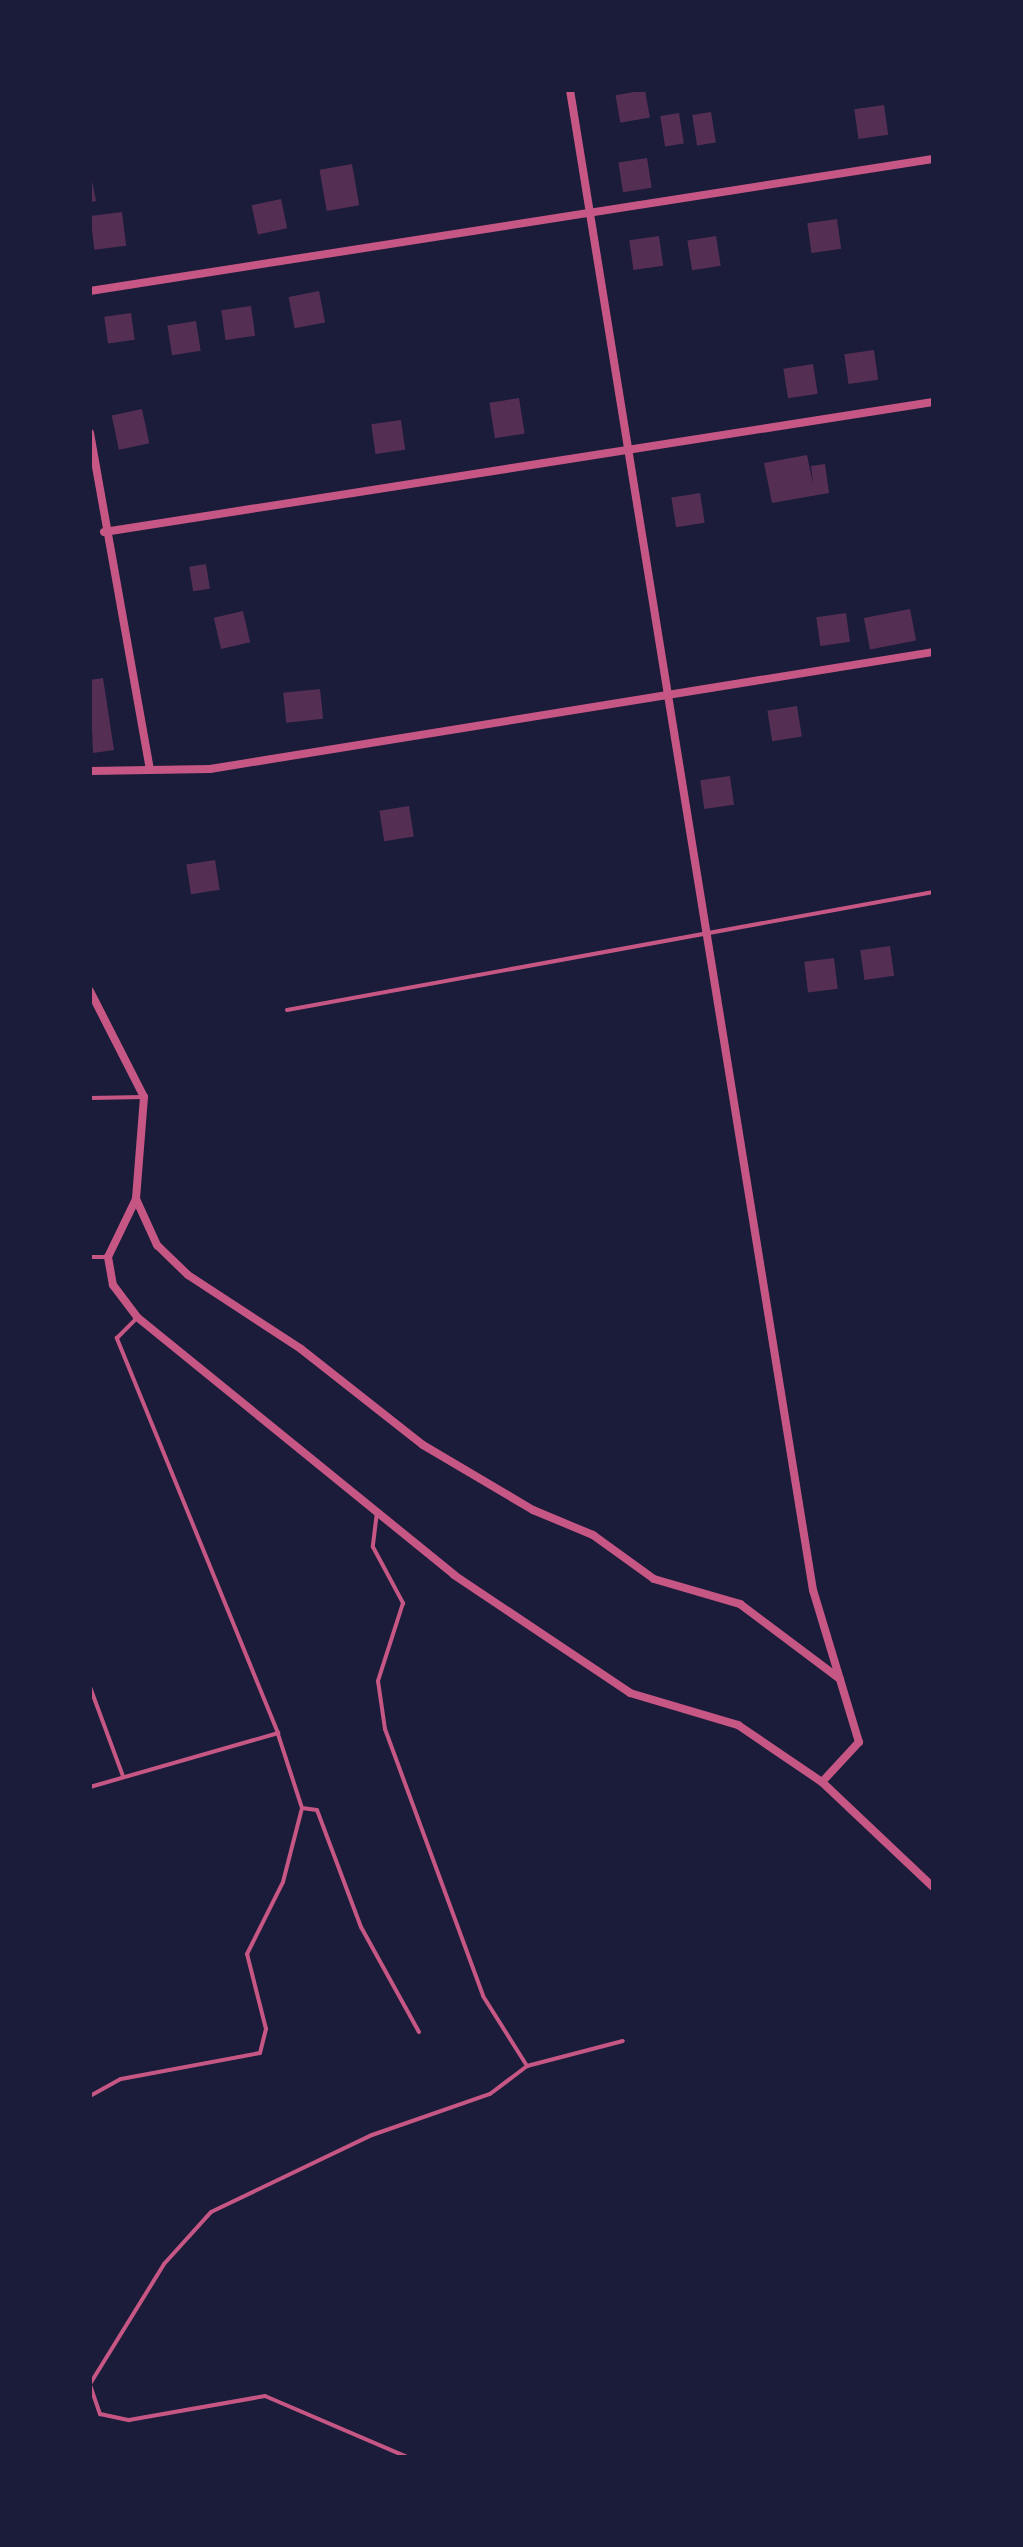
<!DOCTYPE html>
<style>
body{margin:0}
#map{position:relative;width:1023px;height:2547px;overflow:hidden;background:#1b1b3a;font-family:Figtree,sans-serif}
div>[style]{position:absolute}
.building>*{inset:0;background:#542f53;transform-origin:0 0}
.service>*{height:4px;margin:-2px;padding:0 2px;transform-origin:2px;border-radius:2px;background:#c65784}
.minor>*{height:8px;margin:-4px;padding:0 4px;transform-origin:4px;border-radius:4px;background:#c65784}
span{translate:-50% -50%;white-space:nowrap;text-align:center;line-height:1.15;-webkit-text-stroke:8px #1b1b3a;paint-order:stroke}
.frame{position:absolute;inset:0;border:92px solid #1b1b3a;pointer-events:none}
</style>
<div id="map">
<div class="building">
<i style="left:645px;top:90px;width:28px;height:30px;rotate:80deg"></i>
<i style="left:884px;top:105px;width:30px;height:30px;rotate:82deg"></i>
<i style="left:711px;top:112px;width:31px;height:19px;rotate:81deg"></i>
<i style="left:679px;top:113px;width:31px;height:19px;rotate:81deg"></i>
<i style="left:647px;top:158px;width:30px;height:29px;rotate:81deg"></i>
<i style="left:352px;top:164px;width:42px;height:33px;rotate:80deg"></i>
<i style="clip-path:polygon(90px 171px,96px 201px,90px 202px)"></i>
<i style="left:281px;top:199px;width:30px;height:30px;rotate:78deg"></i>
<i style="left:122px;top:212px;width:34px;height:32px;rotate:83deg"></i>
<i style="left:837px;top:219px;width:30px;height:30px;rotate:82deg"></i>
<i style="left:659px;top:236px;width:30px;height:30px;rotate:82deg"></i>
<i style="left:716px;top:236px;width:30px;height:29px;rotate:81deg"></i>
<i style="left:319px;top:291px;width:32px;height:31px;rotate:79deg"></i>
<i style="left:251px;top:306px;width:30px;height:30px;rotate:82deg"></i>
<i style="left:131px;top:313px;width:27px;height:27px;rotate:82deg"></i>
<i style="left:196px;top:321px;width:30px;height:29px;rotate:81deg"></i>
<i style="left:874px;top:350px;width:30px;height:30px;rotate:82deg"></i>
<i style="left:813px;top:364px;width:30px;height:30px;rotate:81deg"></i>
<i style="left:519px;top:398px;width:36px;height:30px;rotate:81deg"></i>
<i style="left:142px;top:409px;width:35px;height:31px;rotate:78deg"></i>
<i style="left:401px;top:420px;width:30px;height:30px;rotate:82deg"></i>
<i style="clip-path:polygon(807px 455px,813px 484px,811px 466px,825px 464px,829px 493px,772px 503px,764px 463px)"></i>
<i style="left:700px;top:493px;width:30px;height:29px;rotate:81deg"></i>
<i style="left:206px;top:564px;width:25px;height:17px;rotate:81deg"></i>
<i style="left:910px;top:609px;width:32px;height:47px;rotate:79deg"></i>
<i style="left:243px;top:611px;width:32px;height:30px;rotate:77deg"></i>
<i style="left:846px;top:613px;width:29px;height:30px;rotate:82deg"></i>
<i style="clip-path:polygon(103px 678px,114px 750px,93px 753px,90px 680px)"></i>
<i style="left:320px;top:689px;width:30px;height:37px;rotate:84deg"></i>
<i style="left:797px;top:706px;width:31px;height:30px;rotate:81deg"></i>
<i style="left:730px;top:776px;width:29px;height:30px;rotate:82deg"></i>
<i style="left:409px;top:806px;width:31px;height:30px;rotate:81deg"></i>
<i style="left:215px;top:860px;width:30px;height:29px;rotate:81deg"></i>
<i style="left:890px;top:946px;width:30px;height:30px;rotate:82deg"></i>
<i style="left:834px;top:958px;width:31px;height:30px;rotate:83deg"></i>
</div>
<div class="service">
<i style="left:287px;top:1010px;width:657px;rotate:-10.35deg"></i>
<i style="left:90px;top:1098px;width:54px;rotate:-1.1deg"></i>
<i style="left:90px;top:1257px;width:18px"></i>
<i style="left:377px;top:1512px;width:35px;rotate:97deg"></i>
<i style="left:373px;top:1547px;width:64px;rotate:61.8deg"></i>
<i style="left:403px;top:1603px;width:82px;rotate:107.8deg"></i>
<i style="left:378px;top:1681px;width:49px;rotate:81.7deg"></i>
<i style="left:385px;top:1729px;width:284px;rotate:69.8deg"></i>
<i style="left:483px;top:1996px;width:83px;rotate:57.8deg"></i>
<i style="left:90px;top:1687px;width:95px;rotate:69.7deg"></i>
<i style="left:90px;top:1787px;width:196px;rotate:-16deg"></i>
<i style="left:278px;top:1733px;width:427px;rotate:-112.2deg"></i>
<i style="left:117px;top:1338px;width:28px;rotate:-45deg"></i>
<i style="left:302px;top:1808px;width:15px;rotate:8deg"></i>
<i style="left:317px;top:1810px;width:125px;rotate:69.4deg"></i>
<i style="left:361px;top:1927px;width:120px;rotate:61.1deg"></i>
<i style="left:90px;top:2096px;width:35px;rotate:-29deg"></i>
<i style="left:121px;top:2079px;width:141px;rotate:-10.6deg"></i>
<i style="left:260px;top:2053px;width:25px;rotate:-76deg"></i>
<i style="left:266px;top:2029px;width:77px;rotate:-104.2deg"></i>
<i style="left:247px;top:1954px;width:80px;rotate:-63.4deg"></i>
<i style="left:283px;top:1882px;width:76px;rotate:-75.6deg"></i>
<i style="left:302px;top:1808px;width:78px;rotate:-108deg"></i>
<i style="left:90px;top:2384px;width:141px;rotate:-58.3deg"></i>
<i style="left:164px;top:2264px;width:70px;rotate:-47.9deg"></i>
<i style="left:211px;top:2212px;width:178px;rotate:-25.6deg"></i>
<i style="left:372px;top:2135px;width:125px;rotate:-19.2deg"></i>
<i style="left:490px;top:2094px;width:46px;rotate:-37.1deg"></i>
<i style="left:527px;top:2066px;width:99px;rotate:-14.6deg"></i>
<i style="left:90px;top:2385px;width:31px;rotate:71deg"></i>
<i style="left:100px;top:2414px;width:30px;rotate:12deg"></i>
<i style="left:129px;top:2420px;width:138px;rotate:-10deg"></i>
<i style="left:265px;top:2396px;width:155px;rotate:23.2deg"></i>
</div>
<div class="minor">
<i style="left:570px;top:90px;width:1520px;rotate:80.8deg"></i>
<i style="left:813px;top:1590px;width:159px;rotate:73.2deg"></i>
<i style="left:859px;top:1742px;width:54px;rotate:132.8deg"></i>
<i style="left:90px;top:291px;width:853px;rotate:-8.9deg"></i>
<i style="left:90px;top:433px;width:342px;rotate:79.9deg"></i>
<i style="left:104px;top:532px;width:839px;rotate:-8.91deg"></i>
<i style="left:90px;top:771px;width:120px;rotate:-1deg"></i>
<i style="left:210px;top:769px;width:732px;rotate:-9.19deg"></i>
<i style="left:90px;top:991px;width:119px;rotate:63deg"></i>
<i style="left:144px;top:1097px;width:102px;rotate:94.5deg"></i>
<i style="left:136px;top:1199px;width:64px;rotate:115.8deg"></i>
<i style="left:108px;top:1257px;width:28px;rotate:80deg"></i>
<i style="left:113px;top:1285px;width:40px;rotate:53deg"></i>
<i style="left:137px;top:1317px;width:409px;rotate:39.1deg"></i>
<i style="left:454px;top:1575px;width:212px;rotate:33.8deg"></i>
<i style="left:630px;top:1693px;width:113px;rotate:16.5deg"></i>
<i style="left:738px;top:1725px;width:102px;rotate:34.2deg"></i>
<i style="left:822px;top:1782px;width:153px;rotate:43.4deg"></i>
<i style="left:136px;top:1199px;width:51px;rotate:65.5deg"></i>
<i style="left:157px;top:1245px;width:43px;rotate:44.1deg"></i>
<i style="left:188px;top:1275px;width:135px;rotate:33.2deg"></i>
<i style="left:301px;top:1349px;width:155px;rotate:38.2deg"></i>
<i style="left:423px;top:1445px;width:128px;rotate:30.6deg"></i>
<i style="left:533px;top:1510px;width:65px;rotate:22.6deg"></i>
<i style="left:593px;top:1535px;width:75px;rotate:35.8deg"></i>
<i style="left:654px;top:1579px;width:90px;rotate:16.2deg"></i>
<i style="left:740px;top:1604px;width:125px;rotate:36.9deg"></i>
</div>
<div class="frame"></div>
</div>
